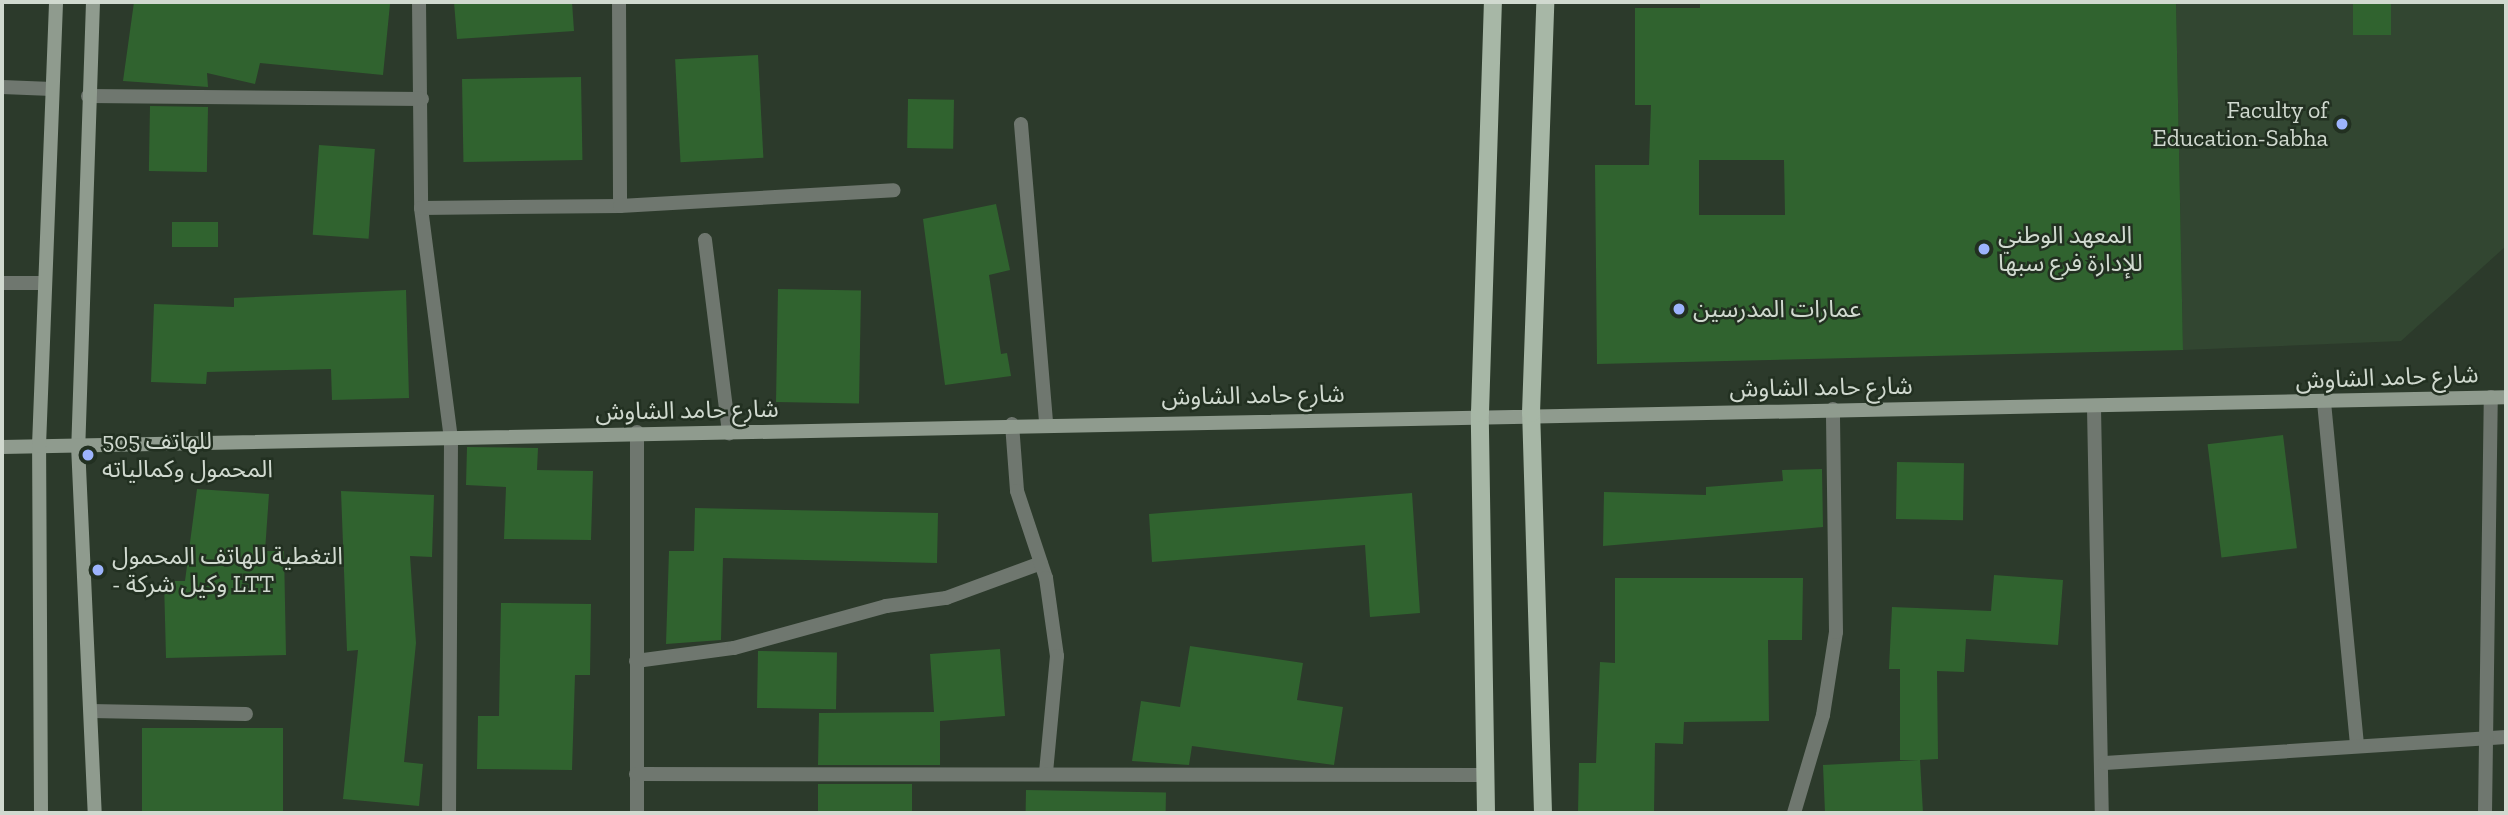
<!DOCTYPE html>
<meta charset="utf-8">
<style>
body{margin:0}
#map{position:relative;width:2508px;height:815px;overflow:hidden;background:#2c3a2b;font-family:"Zilla Slab","Noto Sans Arabic",serif}
div>[style]{position:absolute}
.built>*{inset:0;background:#324631}
.building>*{inset:0;background:#30632f;transform-origin:0 0}
.lane>*{height:14px;margin:-7px;padding:0 7px;transform-origin:7px;border-radius:7px;background:#6f776f}
.street>*{height:14px;margin:-7px;padding:0 7px;transform-origin:7px;border-radius:7px;background:#6f776f}
.secondary>*{height:14px;margin:-7px;padding:0 7px;transform-origin:7px;border-radius:7px;background:#8f9b8e}
.primary>*{height:18px;margin:-9px;padding:0 9px;transform-origin:9px;border-radius:9px;background:#a7b7a6}
.dots>*{width:19px;height:19px;translate:-50% -50%;box-sizing:border-box;border:4px solid #223021;border-radius:50%}
span{translate:-50% -50%;white-space:nowrap;text-align:center;line-height:1.15;-webkit-text-stroke:5px #223021;paint-order:stroke}
.poi-label{font-size:24px;color:#d0d9cf}
.right{translate:-100% -50%;text-align:right}
.left{translate:0 -50%;text-align:left}
.street-label{font-size:24px;color:#d0d9cf}
.frame{position:absolute;inset:0;border:4px solid #d0d9cf;pointer-events:none}
</style>
<div id="map">
<div class="built">
<i style="clip-path:polygon(2176px 2px,2506px 2px,2506px 246px,2401px 341px,2183px 350px)"></i>
</div>
<div class="building">
<i style="clip-path:polygon(134px 2px,390px 4px,383px 75px,260px 63px,255px 84px,207px 73px,208px 87px,123px 81px)"></i>
<i style="clip-path:polygon(454px 2px,572px 2px,574px 31px,457px 39px)"></i>
<i style="clip-path:polygon(evenodd,1700px 2px,2176px 2px,2183px 350px,1597px 364px,1595px 165px,1649px 165px,1651px 105px,1635px 105px,1635px 8px,1700px 8px,1700px 2px,1699px 160px,1784px 160px,1785px 215px,1699px 215px,1699px 160px)"></i>
<i style="left:2353px;top:2px;width:38px;height:33px"></i>
<i style="left:758px;top:55px;width:103px;height:83px;rotate:87deg"></i>
<i style="left:581px;top:77px;width:83px;height:119px;rotate:89deg"></i>
<i style="left:908px;top:99px;width:46px;height:49px;rotate:1deg"></i>
<i style="left:150px;top:106px;width:58px;height:65px;rotate:1deg"></i>
<i style="left:319px;top:145px;width:56px;height:90px;rotate:4deg"></i>
<i style="clip-path:polygon(996px 204px,1010px 270px,989px 275px,1001px 354px,1007px 353px,1011px 376px,945px 385px,923px 219px)"></i>
<i style="left:218px;top:222px;width:25px;height:46px;rotate:90deg"></i>
<i style="left:778px;top:289px;width:83px;height:113px;rotate:1deg"></i>
<i style="clip-path:polygon(406px 290px,409px 398px,332px 400px,331px 369px,207px 372px,206px 384px,151px 382px,154px 304px,234px 307px,234px 298px)"></i>
<i style="left:2283px;top:435px;width:114px;height:76px;rotate:83deg"></i>
<i style="clip-path:polygon(467px 447px,538px 448px,537px 470px,593px 471px,591px 540px,504px 539px,506px 487px,466px 485px)"></i>
<i style="left:1897px;top:462px;width:67px;height:57px;rotate:1deg"></i>
<i style="clip-path:polygon(1822px 469px,1823px 527px,1603px 546px,1604px 492px,1706px 495px,1706px 487px,1783px 481px,1782px 470px)"></i>
<i style="clip-path:polygon(197px 489px,269px 494px,265px 551px,284px 551px,286px 655px,166px 658px,164px 581px,185px 581px)"></i>
<i style="clip-path:polygon(341px 491px,434px 495px,432px 557px,410px 556px,416px 643px,404px 762px,423px 764px,419px 806px,343px 799px,358px 650px,347px 651px)"></i>
<i style="clip-path:polygon(1412px 493px,1420px 613px,1370px 617px,1365px 545px,1152px 562px,1149px 514px)"></i>
<i style="clip-path:polygon(695px 508px,938px 513px,937px 563px,723px 558px,721px 640px,666px 644px,669px 551px,694px 551px)"></i>
<i style="clip-path:polygon(1994px 575px,2063px 580px,2058px 645px,1966px 639px,1964px 672px,1937px 671px,1938px 759px,1920px 760px,1923px 813px,1825px 813px,1823px 765px,1919px 760px,1900px 760px,1900px 669px,1889px 669px,1892px 607px,1991px 611px)"></i>
<i style="clip-path:polygon(1615px 578px,1803px 578px,1802px 640px,1768px 640px,1769px 721px,1684px 722px,1683px 744px,1655px 743px,1654px 813px,1578px 813px,1579px 763px,1596px 763px,1600px 662px,1615px 663px)"></i>
<i style="clip-path:polygon(501px 603px,591px 604px,590px 675px,575px 675px,572px 770px,477px 769px,478px 716px,499px 716px)"></i>
<i style="clip-path:polygon(1190px 646px,1303px 663px,1297px 700px,1343px 707px,1334px 765px,1192px 746px,1189px 765px,1132px 761px,1141px 701px,1180px 707px)"></i>
<i style="clip-path:polygon(1000px 649px,1005px 716px,940px 721px,940px 765px,818px 765px,819px 713px,934px 712px,930px 654px)"></i>
<i style="left:758px;top:651px;width:79px;height:57px;rotate:1deg"></i>
<i style="left:283px;top:728px;width:85px;height:141px;rotate:90deg"></i>
<i style="left:818px;top:784px;width:94px;height:29px"></i>
<i style="left:1026px;top:790px;width:140px;height:23px;rotate:1deg"></i>
</div>
<div class="lane">
<i style="left:1021px;top:124px;width:300px;rotate:85.2deg"></i>
<i style="left:705px;top:240px;width:195px;rotate:82.9deg"></i>
<i style="left:636px;top:661px;width:99px;rotate:-7.6deg"></i>
<i style="left:734px;top:648px;width:158px;rotate:-15.4deg"></i>
<i style="left:886px;top:606px;width:61px;rotate:-7.6deg"></i>
<i style="left:946px;top:598px;width:101px;rotate:-20.2deg"></i>
<i style="left:91px;top:711px;width:155px;rotate:1.1deg"></i>
</div>
<div class="street">
<i style="left:419px;top:2px;width:206px;rotate:89.4deg"></i>
<i style="left:421px;top:208px;width:233px;rotate:82.6deg"></i>
<i style="left:451px;top:439px;width:374px;rotate:90.3deg"></i>
<i style="left:619px;top:2px;width:204px;rotate:89.7deg"></i>
<i style="left:2px;top:87px;width:50px;rotate:2.3deg"></i>
<i style="left:88px;top:96px;width:334px;rotate:0.5deg"></i>
<i style="left:421px;top:208px;width:199px;rotate:-0.6deg"></i>
<i style="left:620px;top:206px;width:274px;rotate:-3.3deg"></i>
<i style="left:2px;top:283px;width:42px"></i>
<i style="left:2324px;top:402px;width:343px;rotate:84.5deg"></i>
<i style="left:2094px;top:408px;width:405px;rotate:88.9deg"></i>
<i style="left:1012px;top:424px;width:67px;rotate:85.7deg"></i>
<i style="left:1017px;top:491px;width:92px;rotate:71.6deg"></i>
<i style="left:1046px;top:578px;width:79px;rotate:82deg"></i>
<i style="left:1057px;top:656px;width:118px;rotate:95.4deg"></i>
<i style="left:637px;top:432px;width:381px;rotate:90deg"></i>
<i style="left:2105px;top:763px;width:402px;rotate:-3.7deg"></i>
<i style="left:636px;top:774px;width:849px;rotate:0.07deg"></i>
<i style="left:1794px;top:813px;width:102px;rotate:-73.5deg"></i>
<i style="left:1823px;top:715px;width:84px;rotate:-81.1deg"></i>
<i style="left:1836px;top:632px;width:223px;rotate:-90.8deg"></i>
<i style="left:2485px;top:813px;width:416px;rotate:-89.2deg"></i>
</div>
<div class="secondary">
<i style="left:93px;top:2px;width:443px;rotate:91.9deg"></i>
<i style="left:78px;top:445px;width:368px;rotate:87.4deg"></i>
<i style="left:2px;top:447px;width:2504px;rotate:-1.14deg"></i>
<i style="left:41px;top:813px;width:367px;rotate:-90.3deg"></i>
<i style="left:39px;top:446px;width:444px;rotate:-87.8deg"></i>
</div>
<div class="primary">
<i style="left:1486px;top:813px;width:400px;rotate:-90.9deg"></i>
<i style="left:1480px;top:413px;width:411px;rotate:-88.2deg"></i>
<i style="left:1543px;top:813px;width:400px;rotate:-91.7deg"></i>
<i style="left:1531px;top:413px;width:411px;rotate:-88deg"></i>
</div>
<div class="dots">
<i style="left:2342px;top:124px;background:#9db4fd"></i>
<i style="left:1984px;top:249px;background:#9db4fd"></i>
<i style="left:1679px;top:309px;background:#9db4fd"></i>
<i style="left:88px;top:455px;background:#9db4fd"></i>
<i style="left:98px;top:570px;background:#9db4fd"></i>
</div>
<div class="poi-label">
<span class="right" style="left:2328px;top:124px">Faculty of<br>Education-Sabha</span>
<span class="left" style="left:1998px;top:249px">المعهد الوطني<br>للإدارة فرع سبها</span>
<span class="left" style="left:1693px;top:309px">عمارات المدرسين</span>
<span class="left" style="left:102px;top:455px">505 للهاتف<br>المحمول وكمالياته</span>
<span class="left" style="left:112px;top:570px">التغطية للهاتف المحمول<br>- وكيل شركة LTT</span>
</div>
<div class="street-label">
<span style="left:2387px;top:377px;rotate:-2deg">شارع حامد الشاوش</span>
<span style="left:1821px;top:387px;rotate:-1deg">شارع حامد الشاوش</span>
<span style="left:1253px;top:395px;rotate:-1deg">شارع حامد الشاوش</span>
<span style="left:687px;top:410px;rotate:-1deg">شارع حامد الشاوش</span>
</div>
<div class="frame"></div>
</div>
